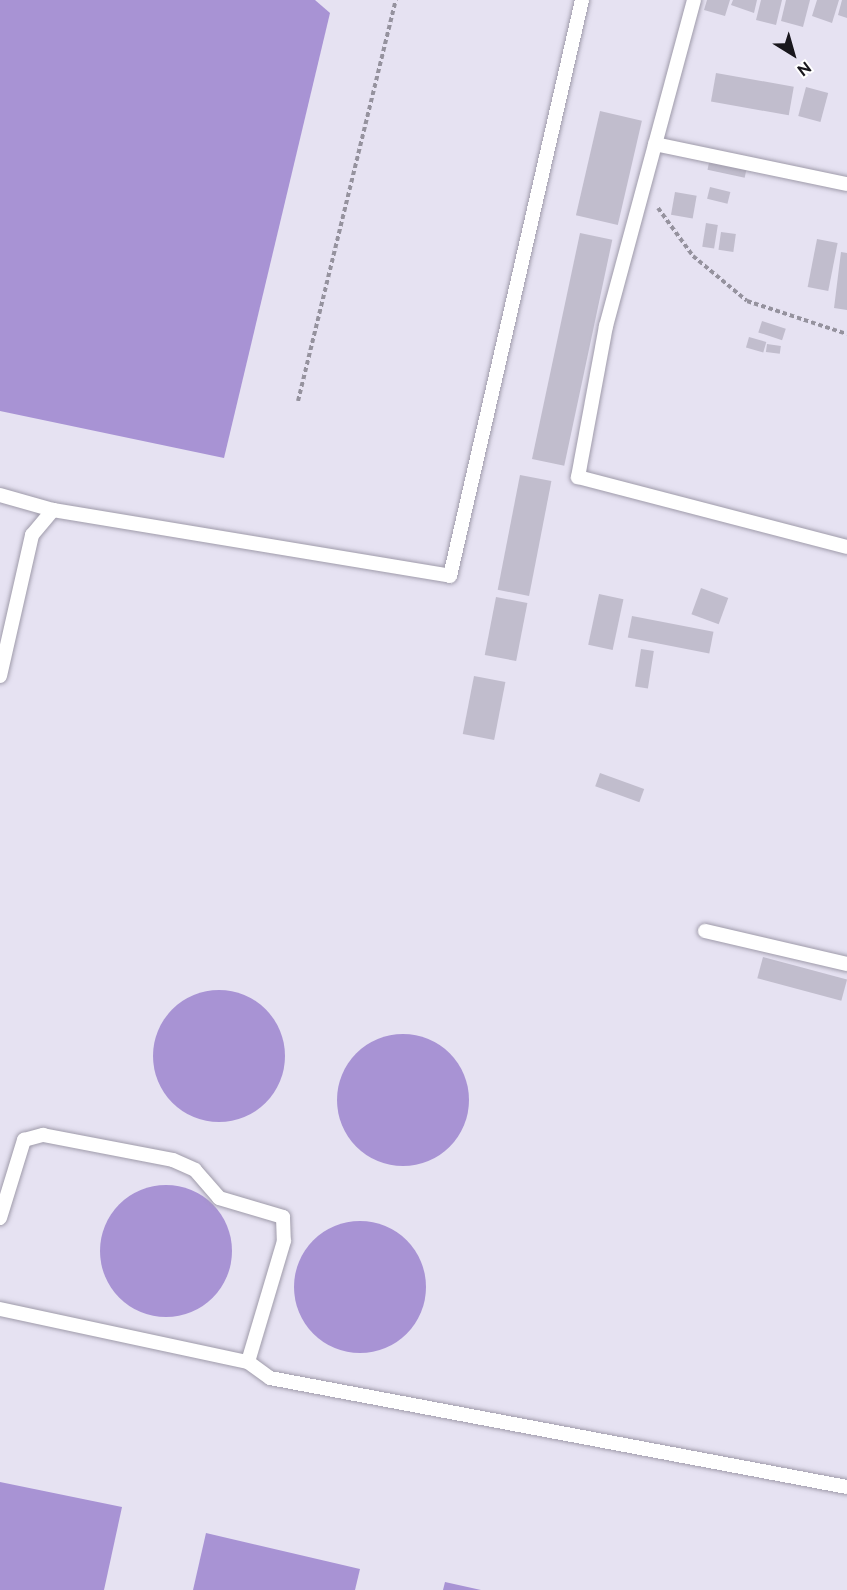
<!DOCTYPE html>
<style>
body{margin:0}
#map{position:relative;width:847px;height:1590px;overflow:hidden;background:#e6e2f2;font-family:Raleway,sans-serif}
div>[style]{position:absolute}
.water>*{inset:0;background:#a893d4}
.round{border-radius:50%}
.building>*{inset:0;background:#c1bdcd;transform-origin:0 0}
.path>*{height:4px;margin-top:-2px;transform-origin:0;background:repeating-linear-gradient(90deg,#95929e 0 4.5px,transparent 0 7.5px)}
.roads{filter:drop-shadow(0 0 2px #9f9baa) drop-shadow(0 0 2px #9f9baa)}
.lane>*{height:14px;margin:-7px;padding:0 7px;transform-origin:7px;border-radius:7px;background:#fff}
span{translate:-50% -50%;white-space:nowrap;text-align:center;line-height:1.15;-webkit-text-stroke:4.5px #fff;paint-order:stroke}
.north{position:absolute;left:763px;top:24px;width:60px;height:60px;-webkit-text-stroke:4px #fff;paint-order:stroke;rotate:143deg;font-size:16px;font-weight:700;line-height:24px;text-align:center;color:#19171d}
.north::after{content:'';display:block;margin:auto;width:21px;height:27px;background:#19171d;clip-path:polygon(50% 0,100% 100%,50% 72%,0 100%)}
</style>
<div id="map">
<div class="water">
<i style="clip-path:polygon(0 0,315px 0,330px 13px,224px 458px,0 411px)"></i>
<i class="round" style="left:153px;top:990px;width:132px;height:132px"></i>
<i class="round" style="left:337px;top:1034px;width:132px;height:132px"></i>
<i class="round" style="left:100px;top:1185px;width:132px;height:132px"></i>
<i class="round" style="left:294px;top:1221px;width:132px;height:132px"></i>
<i style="clip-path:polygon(0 1482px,122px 1507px,104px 1590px,0 1590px)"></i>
<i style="clip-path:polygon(206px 1533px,360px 1569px,355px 1590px,193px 1590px)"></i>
<i style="clip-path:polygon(445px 1582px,481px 1590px,443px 1590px)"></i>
</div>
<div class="building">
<i style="clip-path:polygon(707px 0,730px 0,725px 16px,704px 10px)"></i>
<i style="clip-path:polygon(733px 0,757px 0,754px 13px,731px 5px)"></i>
<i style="clip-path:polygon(761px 0,782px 0,776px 25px,756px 20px)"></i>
<i style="clip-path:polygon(786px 0,810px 0,803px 27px,781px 21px)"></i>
<i style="clip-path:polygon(817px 0,839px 0,832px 23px,812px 16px)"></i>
<i style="clip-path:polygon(842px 0,847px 0,847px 18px,838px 15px)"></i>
<i style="left:716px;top:73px;width:79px;height:29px;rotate:10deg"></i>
<i style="left:806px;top:87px;width:23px;height:30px;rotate:15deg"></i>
<i style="left:600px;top:111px;width:43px;height:107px;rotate:13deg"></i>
<i style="left:710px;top:158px;width:38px;height:12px;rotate:12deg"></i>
<i style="left:710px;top:187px;width:21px;height:12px;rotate:14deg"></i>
<i style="left:675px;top:192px;width:22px;height:23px;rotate:10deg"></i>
<i style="left:706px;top:223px;width:12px;height:24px;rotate:9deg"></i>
<i style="left:721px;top:232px;width:15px;height:18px;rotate:8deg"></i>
<i style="left:580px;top:233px;width:33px;height:231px;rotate:12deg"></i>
<i style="left:817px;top:239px;width:21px;height:49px;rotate:11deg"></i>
<i style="clip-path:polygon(841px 252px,847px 253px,847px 310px,834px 308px)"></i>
<i style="left:762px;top:321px;width:25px;height:12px;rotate:18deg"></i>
<i style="left:749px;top:337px;width:18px;height:11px;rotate:16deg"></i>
<i style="left:767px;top:344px;width:14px;height:8px;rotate:8deg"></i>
<i style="left:520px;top:475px;width:32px;height:117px;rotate:11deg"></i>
<i style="left:701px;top:588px;width:29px;height:28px;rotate:20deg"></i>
<i style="left:599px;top:594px;width:25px;height:52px;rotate:12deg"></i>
<i style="left:496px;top:597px;width:32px;height:59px;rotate:11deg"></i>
<i style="left:632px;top:616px;width:83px;height:22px;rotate:11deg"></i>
<i style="left:641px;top:649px;width:13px;height:38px;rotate:9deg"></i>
<i style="left:474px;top:676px;width:32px;height:59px;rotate:11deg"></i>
<i style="left:600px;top:773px;width:47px;height:14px;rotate:20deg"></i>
<i style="left:763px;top:957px;width:87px;height:22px;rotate:15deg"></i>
</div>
<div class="path">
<i style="left:658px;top:208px;width:59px;rotate:53.9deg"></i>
<i style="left:693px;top:256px;width:70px;rotate:39.8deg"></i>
<i style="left:747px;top:301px;width:105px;rotate:18.3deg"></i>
<i style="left:298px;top:401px;width:413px;rotate:-76.3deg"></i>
</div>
<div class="roads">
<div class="lane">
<i style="left:694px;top:0;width:338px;rotate:105.1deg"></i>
<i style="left:606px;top:326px;width:154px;rotate:100.5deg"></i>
<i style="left:578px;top:477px;width:278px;rotate:14.6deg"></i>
<i style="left:655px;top:144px;width:196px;rotate:11.8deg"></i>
<i style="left:0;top:495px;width:55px;rotate:15.8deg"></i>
<i style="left:53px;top:510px;width:402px;rotate:9.4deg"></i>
<i style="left:450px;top:576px;width:591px;rotate:-77.09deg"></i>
<i style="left:0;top:676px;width:145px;rotate:-77.2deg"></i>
<i style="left:32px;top:535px;width:33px;rotate:-50deg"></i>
<i style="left:705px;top:931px;width:146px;rotate:13.1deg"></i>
<i style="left:0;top:1218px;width:82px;rotate:-72.9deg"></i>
<i style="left:24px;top:1140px;width:20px;rotate:-15deg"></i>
<i style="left:43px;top:1135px;width:132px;rotate:10.9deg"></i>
<i style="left:173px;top:1160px;width:24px;rotate:24deg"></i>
<i style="left:195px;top:1170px;width:37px;rotate:49deg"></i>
<i style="left:219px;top:1198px;width:67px;rotate:16.5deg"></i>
<i style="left:283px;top:1217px;width:24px;rotate:88deg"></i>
<i style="left:284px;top:1241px;width:126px;rotate:106.6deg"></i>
<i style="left:0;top:1309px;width:254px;rotate:12.1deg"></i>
<i style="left:248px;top:1362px;width:27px;rotate:36deg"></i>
<i style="left:270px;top:1378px;width:587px;rotate:10.7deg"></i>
</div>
</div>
<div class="north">N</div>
</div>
